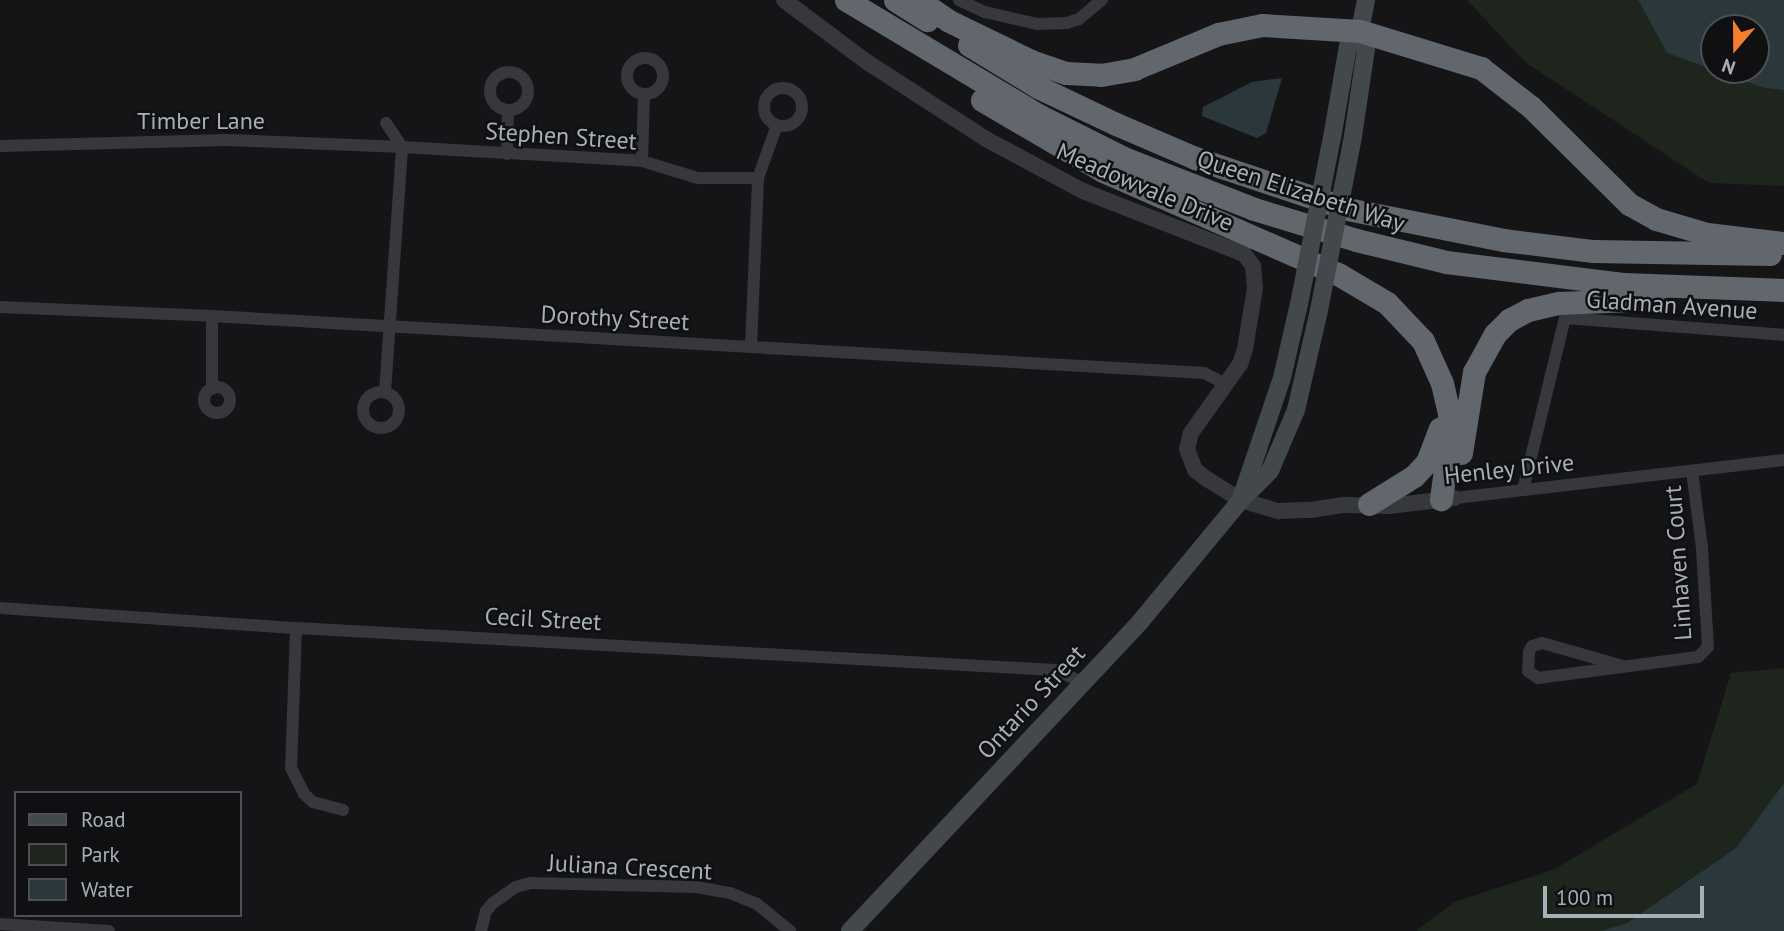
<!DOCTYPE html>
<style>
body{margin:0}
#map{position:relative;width:1784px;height:931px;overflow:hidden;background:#151517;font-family:"PT Sans",sans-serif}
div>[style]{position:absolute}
.green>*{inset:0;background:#1d251d}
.water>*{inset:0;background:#2a383b}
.minor>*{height:12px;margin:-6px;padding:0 6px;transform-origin:6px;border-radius:6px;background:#36383c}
.minor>.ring{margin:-6px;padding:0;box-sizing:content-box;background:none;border:12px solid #36383c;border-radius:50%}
.tertiary>*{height:16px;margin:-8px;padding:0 8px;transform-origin:8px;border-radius:8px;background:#36383c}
.secondary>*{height:18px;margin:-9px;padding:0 9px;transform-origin:9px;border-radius:9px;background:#43484c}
.motorway>*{height:23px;margin:-11.5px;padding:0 11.5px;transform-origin:11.5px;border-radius:11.5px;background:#61676d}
.secondary-bridge>*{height:18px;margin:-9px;padding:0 9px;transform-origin:9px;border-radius:9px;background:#43484c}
span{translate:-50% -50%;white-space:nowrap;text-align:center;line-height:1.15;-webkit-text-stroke:5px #101012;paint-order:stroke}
.street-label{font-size:24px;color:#a6b0b7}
.legend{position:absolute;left:14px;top:791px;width:228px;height:126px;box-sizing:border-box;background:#101012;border:2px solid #4c5054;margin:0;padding:9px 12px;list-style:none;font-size:21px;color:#a6b0b7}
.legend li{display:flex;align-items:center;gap:14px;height:35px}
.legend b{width:35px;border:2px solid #4c5054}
.north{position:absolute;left:1700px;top:14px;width:70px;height:70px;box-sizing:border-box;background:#101012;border:2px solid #4c5054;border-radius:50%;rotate:200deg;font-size:19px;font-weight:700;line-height:28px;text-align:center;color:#a6b0b7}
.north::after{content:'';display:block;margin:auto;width:24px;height:32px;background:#f67f2d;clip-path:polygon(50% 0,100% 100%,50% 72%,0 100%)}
.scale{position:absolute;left:1543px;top:886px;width:161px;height:32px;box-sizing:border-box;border:4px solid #a6b0b7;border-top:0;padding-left:9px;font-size:21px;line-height:24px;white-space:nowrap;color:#a6b0b7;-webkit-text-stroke:5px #101012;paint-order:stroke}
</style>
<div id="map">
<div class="green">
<i style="clip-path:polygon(1467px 0,1638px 0,1667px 53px,1764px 88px,1784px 90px,1784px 186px,1709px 183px,1525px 62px)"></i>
<i style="clip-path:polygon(1784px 668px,1784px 783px,1736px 848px,1627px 923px,1601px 931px,1416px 931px,1455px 902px,1555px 869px,1697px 784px,1731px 673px)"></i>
</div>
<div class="water">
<i style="clip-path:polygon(evenodd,1638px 0,1784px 0,1784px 90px,1764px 88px,1667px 53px,1638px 0,1714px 28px,1756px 28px,1756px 70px,1714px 70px,1714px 28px)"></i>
<i style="clip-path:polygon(1282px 78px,1266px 133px,1257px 138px,1202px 116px,1203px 107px,1252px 82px)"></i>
<i style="clip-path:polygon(1784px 783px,1784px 931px,1601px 931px,1627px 923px,1736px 848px)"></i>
</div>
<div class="minor">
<i style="left:959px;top:0;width:29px;rotate:25deg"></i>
<i style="left:985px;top:12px;width:53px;rotate:13deg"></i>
<i style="left:1037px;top:24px;width:30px;rotate:-2deg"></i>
<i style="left:1067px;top:23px;width:13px;rotate:-18deg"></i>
<i style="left:1079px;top:19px;width:30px;rotate:-40deg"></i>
<i class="ring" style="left:627px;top:58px;width:24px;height:24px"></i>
<i class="ring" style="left:490px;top:72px;width:26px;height:26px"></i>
<i class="ring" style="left:764px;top:88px;width:26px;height:26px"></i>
<i style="left:386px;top:123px;width:29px;rotate:56deg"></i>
<i style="left:0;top:146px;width:228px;rotate:-1.5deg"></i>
<i style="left:228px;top:140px;width:174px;rotate:2.3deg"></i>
<i style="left:402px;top:147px;width:240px;rotate:3.3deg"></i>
<i style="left:642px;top:161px;width:59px;rotate:16.9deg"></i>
<i style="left:698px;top:178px;width:60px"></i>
<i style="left:507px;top:154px;width:43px;rotate:-88.7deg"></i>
<i style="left:642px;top:161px;width:67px;rotate:-88.3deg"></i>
<i style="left:0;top:307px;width:212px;rotate:2.4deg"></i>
<i style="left:212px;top:316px;width:994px;rotate:3.29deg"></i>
<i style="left:1204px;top:373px;width:25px;rotate:27deg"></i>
<i style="left:751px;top:347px;width:169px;rotate:-87.6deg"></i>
<i style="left:758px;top:178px;width:56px;rotate:-70.3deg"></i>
<i class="ring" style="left:204px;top:387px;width:14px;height:14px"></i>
<i style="left:212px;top:389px;width:73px;rotate:-90deg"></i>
<i class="ring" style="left:363px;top:392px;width:24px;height:24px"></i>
<i style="left:385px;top:392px;width:246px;rotate:-86deg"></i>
<i style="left:1523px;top:490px;width:177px;rotate:-76.3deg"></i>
<i style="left:1565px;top:318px;width:220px;rotate:4.4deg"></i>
<i style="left:1455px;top:498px;width:331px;rotate:-6.6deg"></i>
<i style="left:0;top:608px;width:297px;rotate:3.9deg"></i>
<i style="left:296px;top:628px;width:760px;rotate:3.17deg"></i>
<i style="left:1055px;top:670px;width:30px;rotate:24deg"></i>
<i style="left:296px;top:628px;width:140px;rotate:92deg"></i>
<i style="left:291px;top:768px;width:29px;rotate:63deg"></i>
<i style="left:304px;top:794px;width:12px;rotate:42deg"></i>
<i style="left:313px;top:802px;width:31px;rotate:15deg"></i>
<i style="left:1623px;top:666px;width:84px;rotate:-164.1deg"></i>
<i style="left:1542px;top:643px;width:10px;rotate:163deg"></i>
<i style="left:1532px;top:646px;width:7px;rotate:117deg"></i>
<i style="left:1529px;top:652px;width:19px;rotate:93deg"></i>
<i style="left:1528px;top:671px;width:12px;rotate:35deg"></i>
<i style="left:1538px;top:678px;width:161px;rotate:-7.5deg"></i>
<i style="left:1698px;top:657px;width:14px;rotate:-45deg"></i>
<i style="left:1708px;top:647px;width:99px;rotate:-93.5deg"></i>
<i style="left:1702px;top:548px;width:78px;rotate:-97.4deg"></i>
<i style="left:0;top:924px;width:109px;rotate:3.7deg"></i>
<i style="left:481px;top:931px;width:21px;rotate:-76deg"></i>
<i style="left:486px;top:911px;width:11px;rotate:-49deg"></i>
<i style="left:493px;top:903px;width:28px;rotate:-35deg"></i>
<i style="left:516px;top:887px;width:15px;rotate:-16deg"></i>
<i style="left:530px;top:883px;width:166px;rotate:1.4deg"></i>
<i style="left:696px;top:887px;width:35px;rotate:10deg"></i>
<i style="left:730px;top:893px;width:29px;rotate:22deg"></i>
<i style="left:757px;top:904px;width:43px;rotate:39.3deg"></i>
</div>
<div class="tertiary">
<i style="left:784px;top:0;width:104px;rotate:36.8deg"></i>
<i style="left:867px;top:62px;width:142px;rotate:32.9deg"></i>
<i style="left:986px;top:139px;width:110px;rotate:28.2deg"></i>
<i style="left:1083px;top:191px;width:173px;rotate:21.4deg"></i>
<i style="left:1244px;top:254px;width:15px;rotate:53deg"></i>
<i style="left:1253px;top:266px;width:22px;rotate:85deg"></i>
<i style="left:1255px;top:288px;width:62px;rotate:99.3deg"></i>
<i style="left:1245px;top:349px;width:16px;rotate:108deg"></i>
<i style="left:1240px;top:364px;width:85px;rotate:125.4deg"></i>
<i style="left:1191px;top:433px;width:16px;rotate:104deg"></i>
<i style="left:1187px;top:449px;width:22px;rotate:69deg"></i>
<i style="left:1195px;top:470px;width:15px;rotate:37deg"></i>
<i style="left:1207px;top:479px;width:40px;rotate:32deg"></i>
<i style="left:1241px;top:500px;width:39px;rotate:17deg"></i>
<i style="left:1278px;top:511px;width:33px;rotate:-2deg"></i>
<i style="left:1311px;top:510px;width:33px;rotate:-9deg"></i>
<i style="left:1344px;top:505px;width:45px;rotate:1.3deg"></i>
<i style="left:1389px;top:506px;width:66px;rotate:-6.9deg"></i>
</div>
<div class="secondary">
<i style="left:1333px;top:132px;width:87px;rotate:-80.1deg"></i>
<i style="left:1348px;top:46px;width:19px;rotate:-51deg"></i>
<i style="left:1353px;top:136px;width:88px;rotate:-81.5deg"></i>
<i style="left:1366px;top:49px;width:19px;rotate:-108deg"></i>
<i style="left:1360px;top:31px;width:32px;rotate:-79deg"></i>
<i style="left:1242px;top:496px;width:125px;rotate:-71.3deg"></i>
<i style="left:1282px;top:378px;width:76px;rotate:-77.1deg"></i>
<i style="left:850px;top:931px;width:424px;rotate:-46.8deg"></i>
<i style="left:1140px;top:622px;width:158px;rotate:-50.4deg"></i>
<i style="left:1241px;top:500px;width:41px;rotate:-45deg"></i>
<i style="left:1270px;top:471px;width:66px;rotate:-66.9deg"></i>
<i style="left:1296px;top:410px;width:103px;rotate:-77deg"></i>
</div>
<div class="motorway">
<i style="left:846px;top:0;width:226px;rotate:30.9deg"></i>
<i style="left:1040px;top:116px;width:96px;rotate:26.6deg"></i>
<i style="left:1126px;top:159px;width:137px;rotate:21.3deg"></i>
<i style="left:1254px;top:209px;width:107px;rotate:16.9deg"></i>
<i style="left:1356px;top:240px;width:93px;rotate:13.7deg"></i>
<i style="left:1446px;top:262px;width:178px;rotate:7.1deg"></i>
<i style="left:1623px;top:284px;width:161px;rotate:2.1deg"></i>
<i style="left:895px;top:0;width:38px;rotate:32deg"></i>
<i style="left:918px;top:0;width:37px;rotate:34deg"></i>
<i style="left:949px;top:21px;width:91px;rotate:26deg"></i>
<i style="left:1031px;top:61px;width:37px;rotate:19deg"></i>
<i style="left:1066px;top:73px;width:35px;rotate:3deg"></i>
<i style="left:1101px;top:75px;width:34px;rotate:-10deg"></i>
<i style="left:1134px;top:69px;width:91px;rotate:-22.6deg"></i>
<i style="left:1218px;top:34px;width:45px;rotate:-11.6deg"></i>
<i style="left:1262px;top:25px;width:98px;rotate:3.5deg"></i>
<i style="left:1360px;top:31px;width:127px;rotate:17deg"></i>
<i style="left:1481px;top:68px;width:63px;rotate:38deg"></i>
<i style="left:1531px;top:107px;width:138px;rotate:44.7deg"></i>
<i style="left:1629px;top:204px;width:31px;rotate:29deg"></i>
<i style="left:1656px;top:219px;width:53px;rotate:16.4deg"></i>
<i style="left:1707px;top:234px;width:78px;rotate:6.7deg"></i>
<i style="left:969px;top:45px;width:81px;rotate:31.3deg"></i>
<i style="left:1038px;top:87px;width:86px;rotate:25.4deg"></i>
<i style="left:1116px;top:124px;width:86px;rotate:23.3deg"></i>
<i style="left:1195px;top:158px;width:160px;rotate:18.5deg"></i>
<i style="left:1347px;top:209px;width:159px;rotate:11.2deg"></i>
<i style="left:1503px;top:240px;width:91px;rotate:7deg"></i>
<i style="left:1593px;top:251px;width:177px;rotate:1deg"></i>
<i style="left:982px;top:100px;width:140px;rotate:30.4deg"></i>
<i style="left:1103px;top:171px;width:257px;rotate:23.7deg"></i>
<i style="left:1338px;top:274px;width:57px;rotate:30.6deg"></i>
<i style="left:1387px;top:303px;width:52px;rotate:46.5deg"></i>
<i style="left:1423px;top:341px;width:46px;rotate:65.7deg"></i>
<i style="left:1442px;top:383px;width:32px;rotate:77deg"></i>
<i style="left:1449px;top:414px;width:27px;rotate:90deg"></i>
<i style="left:1449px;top:441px;width:59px;rotate:97.9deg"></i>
<i style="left:1461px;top:453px;width:82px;rotate:-80.9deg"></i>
<i style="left:1474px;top:372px;width:43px;rotate:-61.1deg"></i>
<i style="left:1495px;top:334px;width:20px;rotate:-45deg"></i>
<i style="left:1509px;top:320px;width:21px;rotate:-28deg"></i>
<i style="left:1528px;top:310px;width:32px;rotate:-13deg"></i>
<i style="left:1559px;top:303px;width:96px;rotate:-2.4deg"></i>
<i style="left:1369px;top:504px;width:53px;rotate:-31.9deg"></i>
<i style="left:1414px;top:476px;width:19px;rotate:-47deg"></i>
<i style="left:1427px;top:462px;width:36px;rotate:-69deg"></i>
</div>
<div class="secondary-bridge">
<i style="left:1299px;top:304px;width:175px;rotate:-78.8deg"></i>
<i style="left:1319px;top:310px;width:177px;rotate:-78.9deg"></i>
</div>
<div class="street-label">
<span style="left:201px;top:121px">Timber Lane</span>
<span style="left:561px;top:136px;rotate:4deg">Stephen Street</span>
<span style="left:1145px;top:187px;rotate:23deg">Meadowvale Drive</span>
<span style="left:1301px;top:191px;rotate:18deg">Queen Elizabeth Way</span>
<span style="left:1672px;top:305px;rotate:4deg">Gladman Avenue</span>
<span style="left:615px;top:318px;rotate:3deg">Dorothy Street</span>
<span style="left:1509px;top:469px;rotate:-6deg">Henley Drive</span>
<span style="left:1678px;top:563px;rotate:-94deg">Linhaven Court</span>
<span style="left:543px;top:619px;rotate:3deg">Cecil Street</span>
<span style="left:1031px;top:702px;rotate:-47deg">Ontario Street</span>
<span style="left:630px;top:867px;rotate:3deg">Juliana Crescent</span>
</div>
<ul class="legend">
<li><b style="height:9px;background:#43484c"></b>Road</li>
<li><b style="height:19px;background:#1d251d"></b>Park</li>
<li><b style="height:19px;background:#2a383b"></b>Water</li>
</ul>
<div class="north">N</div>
<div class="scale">100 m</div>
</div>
